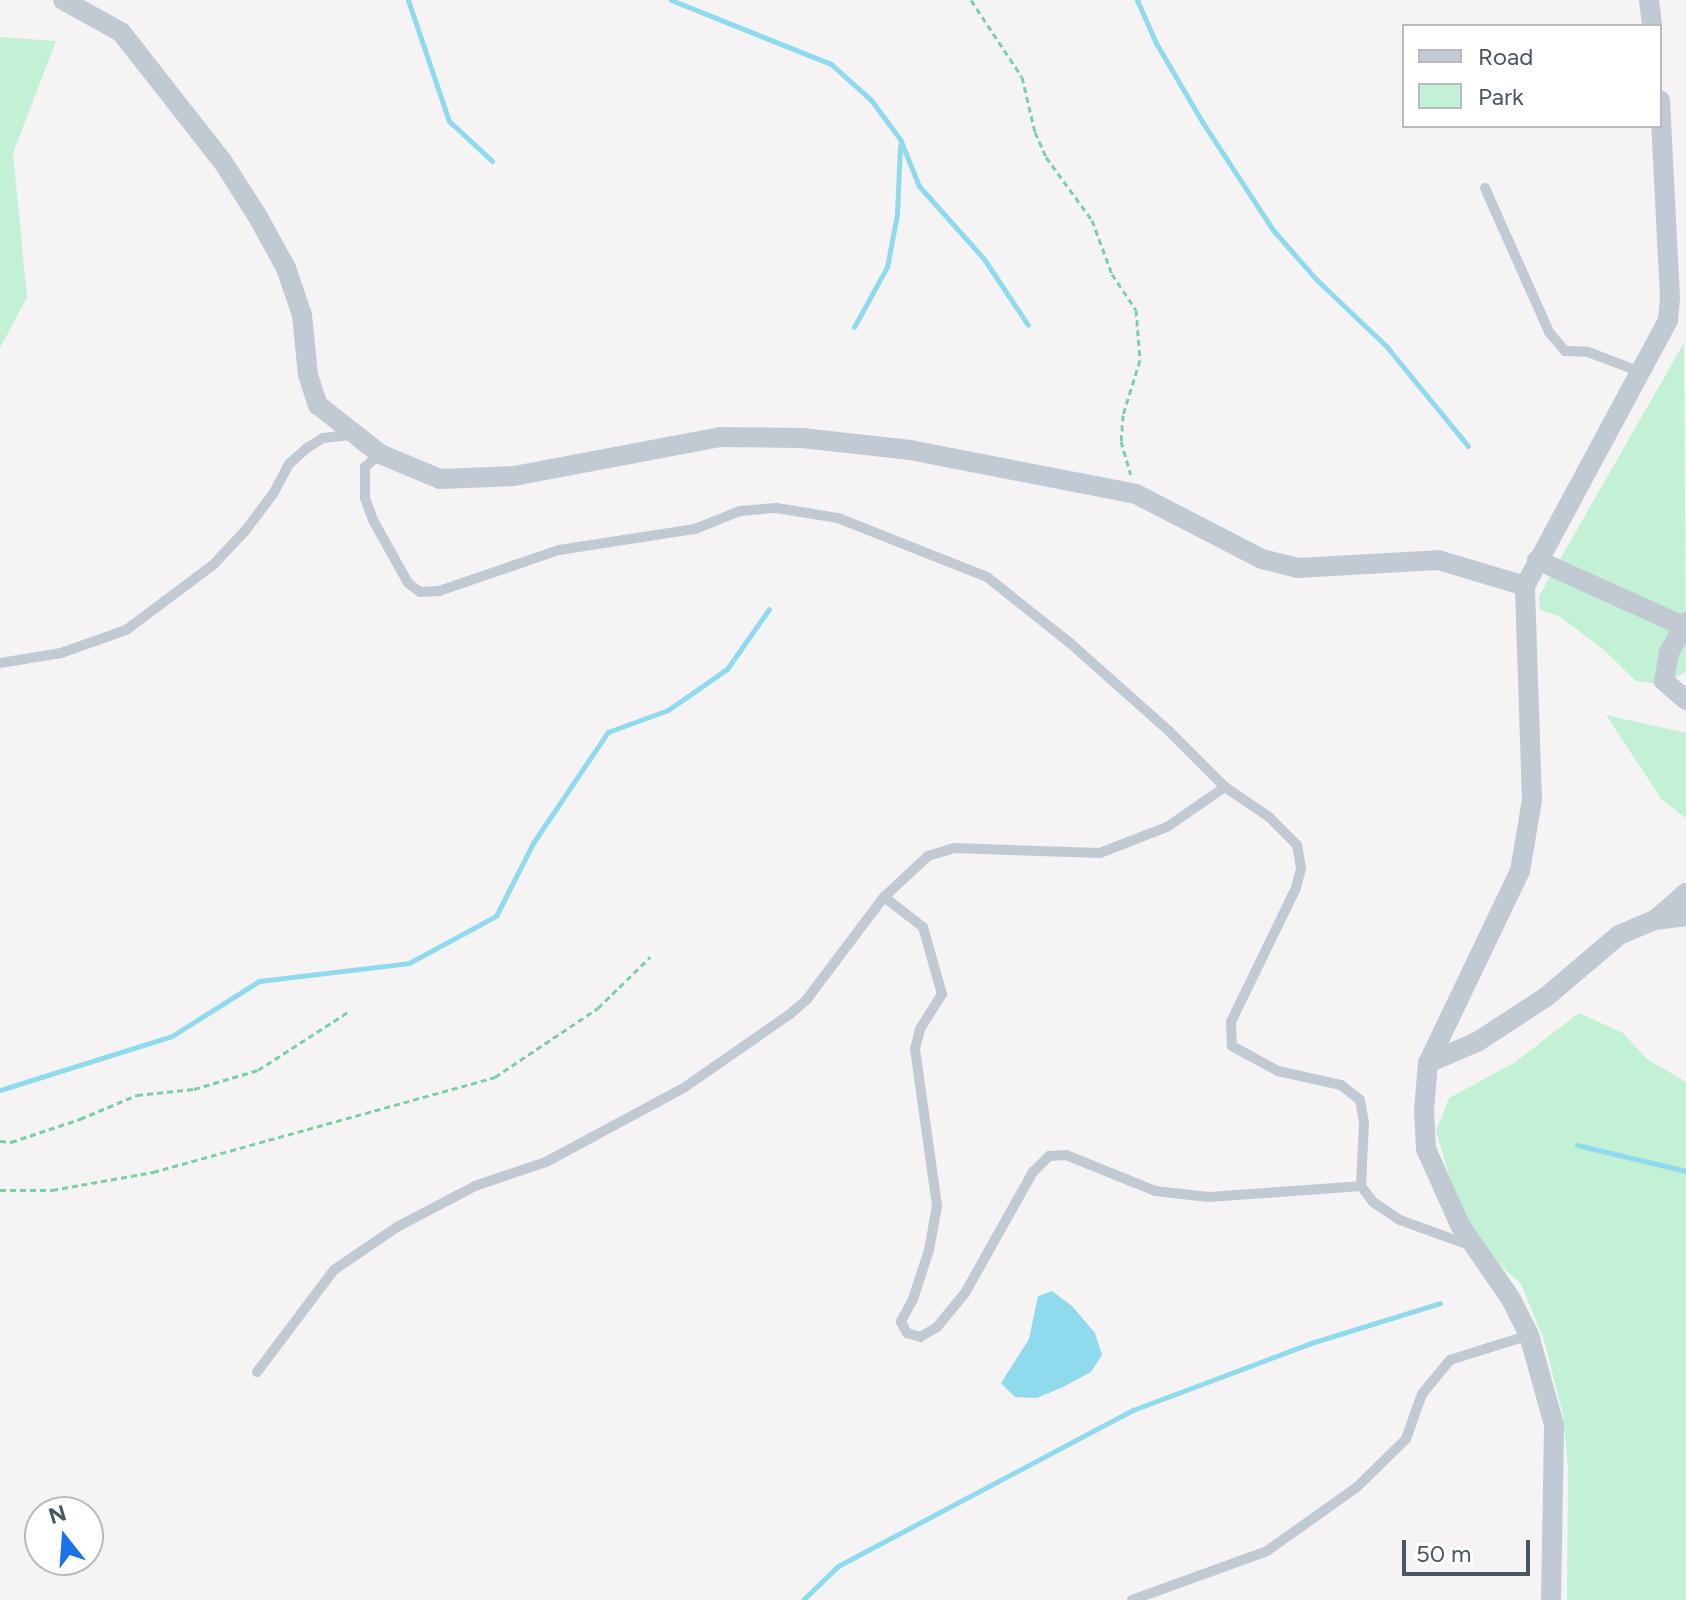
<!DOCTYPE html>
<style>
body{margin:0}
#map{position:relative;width:1686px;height:1600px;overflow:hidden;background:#f5f3f3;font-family:Figtree,sans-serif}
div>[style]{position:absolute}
.green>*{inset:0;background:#c3f1d5}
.water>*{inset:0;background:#90daee}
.stream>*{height:5px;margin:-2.5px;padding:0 2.5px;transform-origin:2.5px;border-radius:2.5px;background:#90daee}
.path>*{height:3px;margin-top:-1.5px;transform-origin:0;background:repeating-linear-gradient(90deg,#7ad0a6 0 6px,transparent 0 10px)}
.lane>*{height:10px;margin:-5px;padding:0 5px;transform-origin:5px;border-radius:5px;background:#c1cad2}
.street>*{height:20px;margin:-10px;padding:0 10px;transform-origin:10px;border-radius:10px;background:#c1cad2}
span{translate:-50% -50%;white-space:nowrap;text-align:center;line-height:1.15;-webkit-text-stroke:8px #fff;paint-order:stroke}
.legend{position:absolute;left:1402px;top:24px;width:260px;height:104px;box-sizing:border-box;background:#fff;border:2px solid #b7bbc0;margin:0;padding:10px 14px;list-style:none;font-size:24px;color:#4a5661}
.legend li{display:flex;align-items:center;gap:16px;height:40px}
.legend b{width:40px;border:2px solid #b7bbc0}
.north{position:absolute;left:24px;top:1496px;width:80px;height:80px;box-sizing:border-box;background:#fff;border:2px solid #b7bbc0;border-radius:50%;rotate:343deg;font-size:22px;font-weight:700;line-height:32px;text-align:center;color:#4a5661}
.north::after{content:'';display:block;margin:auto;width:28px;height:36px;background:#1a73e8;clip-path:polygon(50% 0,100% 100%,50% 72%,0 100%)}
.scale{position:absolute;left:1402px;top:1540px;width:128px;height:36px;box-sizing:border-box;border:4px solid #4a5661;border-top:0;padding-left:10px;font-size:24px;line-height:28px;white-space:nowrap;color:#4a5661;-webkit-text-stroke:6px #fff;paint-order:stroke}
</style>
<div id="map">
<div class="green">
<i style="clip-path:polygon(0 37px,56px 41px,13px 153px,27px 297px,0 348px)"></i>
<i style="clip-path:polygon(1684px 343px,1686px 671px,1665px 685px,1636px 681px,1603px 649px,1559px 616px,1540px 610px,1539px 596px)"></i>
<i style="clip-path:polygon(1606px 715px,1686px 733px,1686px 818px,1662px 800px)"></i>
<i style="clip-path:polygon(1579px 1013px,1623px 1033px,1647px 1059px,1686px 1082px,1686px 1600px,1567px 1600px,1568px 1467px,1563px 1415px,1544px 1340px,1521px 1284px,1499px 1264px,1458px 1205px,1436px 1131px,1449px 1098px,1514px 1063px)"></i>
</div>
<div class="water">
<i style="clip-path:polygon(1052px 1291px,1072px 1306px,1095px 1333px,1102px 1355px,1091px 1372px,1063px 1387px,1037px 1398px,1015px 1397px,1001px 1383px,1029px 1339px,1038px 1296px)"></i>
</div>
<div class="stream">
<i style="left:408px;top:0;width:128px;rotate:71.3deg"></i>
<i style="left:449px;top:121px;width:59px;rotate:42.9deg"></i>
<i style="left:671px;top:0;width:172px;rotate:21.8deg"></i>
<i style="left:831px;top:64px;width:54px;rotate:42deg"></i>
<i style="left:871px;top:100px;width:49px;rotate:53.4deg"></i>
<i style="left:900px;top:139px;width:51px;rotate:68deg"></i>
<i style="left:919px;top:186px;width:98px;rotate:48.3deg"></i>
<i style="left:984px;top:259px;width:79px;rotate:56.3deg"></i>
<i style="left:1137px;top:0;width:47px;rotate:66.2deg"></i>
<i style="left:1156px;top:43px;width:93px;rotate:59.6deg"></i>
<i style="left:1203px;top:123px;width:128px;rotate:56.8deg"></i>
<i style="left:1273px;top:230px;width:67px;rotate:48.7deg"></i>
<i style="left:1317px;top:280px;width:97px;rotate:43.7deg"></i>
<i style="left:1387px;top:347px;width:128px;rotate:50.7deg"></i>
<i style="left:854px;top:327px;width:68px;rotate:-61.2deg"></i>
<i style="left:887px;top:267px;width:54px;rotate:-79.3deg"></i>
<i style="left:897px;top:214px;width:68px;rotate:-87.5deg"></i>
<i style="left:0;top:1090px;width:180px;rotate:-17.4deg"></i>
<i style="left:172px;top:1036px;width:103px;rotate:-32.3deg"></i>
<i style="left:259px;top:981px;width:151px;rotate:-6.8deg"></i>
<i style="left:409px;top:963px;width:99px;rotate:-28.4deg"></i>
<i style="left:496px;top:916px;width:82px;rotate:-63.1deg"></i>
<i style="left:533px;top:843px;width:134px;rotate:-56deg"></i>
<i style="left:608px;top:732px;width:64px;rotate:-20.1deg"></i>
<i style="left:668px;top:710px;width:72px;rotate:-34.8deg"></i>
<i style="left:727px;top:669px;width:73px;rotate:-55deg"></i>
<i style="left:1577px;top:1145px;width:112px;rotate:13.4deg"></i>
<i style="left:803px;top:1600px;width:49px;rotate:-44.2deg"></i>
<i style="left:838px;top:1566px;width:334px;rotate:-27.9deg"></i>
<i style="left:1133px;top:1410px;width:190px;rotate:-20.6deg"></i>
<i style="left:1311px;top:1343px;width:135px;rotate:-17.2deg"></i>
</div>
<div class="path">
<i style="left:971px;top:0;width:92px;rotate:56.5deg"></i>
<i style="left:1022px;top:77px;width:57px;rotate:76.7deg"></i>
<i style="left:1035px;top:132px;width:27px;rotate:66deg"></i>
<i style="left:1046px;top:157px;width:78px;rotate:53.9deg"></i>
<i style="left:1092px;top:220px;width:58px;rotate:69.7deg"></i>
<i style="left:1112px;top:274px;width:43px;rotate:56.3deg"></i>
<i style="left:1136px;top:310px;width:50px;rotate:85.4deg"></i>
<i style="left:1140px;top:360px;width:58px;rotate:107.2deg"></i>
<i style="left:1123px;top:415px;width:26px;rotate:94deg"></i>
<i style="left:1121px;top:441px;width:35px;rotate:74deg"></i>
<i style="left:0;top:1141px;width:11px;rotate:5deg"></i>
<i style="left:11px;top:1142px;width:73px;rotate:-18.4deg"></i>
<i style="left:80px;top:1119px;width:62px;rotate:-22.8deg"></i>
<i style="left:137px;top:1095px;width:57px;rotate:-6deg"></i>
<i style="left:194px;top:1089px;width:67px;rotate:-16.5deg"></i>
<i style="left:258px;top:1070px;width:107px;rotate:-32.8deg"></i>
<i style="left:0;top:1190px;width:52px"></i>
<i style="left:52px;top:1190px;width:103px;rotate:-10.1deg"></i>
<i style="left:153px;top:1172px;width:355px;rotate:-15.5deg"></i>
<i style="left:495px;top:1077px;width:124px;rotate:-33.8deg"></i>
<i style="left:598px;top:1008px;width:73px;rotate:-44.4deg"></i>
</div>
<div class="lane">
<i style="left:1485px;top:188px;width:158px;rotate:66deg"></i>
<i style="left:1549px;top:332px;width:25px;rotate:50deg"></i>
<i style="left:1565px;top:351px;width:23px;rotate:2deg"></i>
<i style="left:1588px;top:352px;width:57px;rotate:20.7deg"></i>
<i style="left:380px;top:454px;width:20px;rotate:139deg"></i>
<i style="left:365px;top:467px;width:31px;rotate:90deg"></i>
<i style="left:365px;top:498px;width:23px;rotate:70deg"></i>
<i style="left:373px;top:520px;width:72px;rotate:60.9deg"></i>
<i style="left:408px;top:583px;width:15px;rotate:37deg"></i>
<i style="left:420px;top:592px;width:19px;rotate:-3deg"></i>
<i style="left:439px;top:591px;width:127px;rotate:-18.9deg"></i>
<i style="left:559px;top:550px;width:138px;rotate:-8.8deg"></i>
<i style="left:695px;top:529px;width:48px;rotate:-21.8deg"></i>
<i style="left:740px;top:511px;width:36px;rotate:-5deg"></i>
<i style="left:776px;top:508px;width:63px;rotate:9.2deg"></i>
<i style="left:838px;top:518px;width:160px;rotate:21.6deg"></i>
<i style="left:987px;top:577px;width:106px;rotate:38.5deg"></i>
<i style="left:1070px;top:643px;width:132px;rotate:41.6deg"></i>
<i style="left:1169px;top:731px;width:79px;rotate:45deg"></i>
<i style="left:1225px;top:787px;width:53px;rotate:34.3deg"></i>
<i style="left:1269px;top:817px;width:40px;rotate:45deg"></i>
<i style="left:1297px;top:845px;width:23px;rotate:80deg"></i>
<i style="left:1301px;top:868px;width:21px;rotate:104deg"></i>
<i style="left:1296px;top:888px;width:149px;rotate:115.9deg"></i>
<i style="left:1231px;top:1022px;width:24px;rotate:88deg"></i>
<i style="left:1232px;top:1046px;width:52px;rotate:28.5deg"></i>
<i style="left:1278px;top:1071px;width:65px;rotate:12.5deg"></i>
<i style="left:1341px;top:1085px;width:24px;rotate:38deg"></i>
<i style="left:1360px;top:1100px;width:22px;rotate:80deg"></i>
<i style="left:1364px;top:1122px;width:64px;rotate:92.7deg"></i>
<i style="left:1361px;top:1186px;width:20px;rotate:53deg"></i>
<i style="left:1373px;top:1202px;width:32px;rotate:34deg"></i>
<i style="left:1400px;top:1220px;width:73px;rotate:19.9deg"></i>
<i style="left:0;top:663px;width:62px;rotate:-9.3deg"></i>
<i style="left:61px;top:653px;width:69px;rotate:-19.5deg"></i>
<i style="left:126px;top:630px;width:109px;rotate:-36.8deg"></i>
<i style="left:213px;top:565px;width:47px;rotate:-46.7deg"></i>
<i style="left:245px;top:531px;width:46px;rotate:-52.9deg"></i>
<i style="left:273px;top:494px;width:34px;rotate:-62deg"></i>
<i style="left:289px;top:464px;width:24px;rotate:-42deg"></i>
<i style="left:307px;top:448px;width:19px;rotate:-32deg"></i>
<i style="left:323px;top:438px;width:28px;rotate:-6deg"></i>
<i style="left:884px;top:897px;width:49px;rotate:37.6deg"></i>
<i style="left:923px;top:927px;width:70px;rotate:74.2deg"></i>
<i style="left:942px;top:994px;width:41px;rotate:122.2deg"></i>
<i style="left:920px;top:1029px;width:21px;rotate:104deg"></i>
<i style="left:915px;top:1049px;width:159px;rotate:82deg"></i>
<i style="left:937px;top:1206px;width:45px;rotate:100.3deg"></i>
<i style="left:929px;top:1250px;width:52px;rotate:108.1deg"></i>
<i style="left:913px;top:1299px;width:26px;rotate:118deg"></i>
<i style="left:901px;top:1322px;width:13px;rotate:61deg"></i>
<i style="left:907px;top:1333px;width:14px;rotate:17deg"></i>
<i style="left:920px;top:1337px;width:20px;rotate:-30deg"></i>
<i style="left:937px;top:1327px;width:44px;rotate:-50.5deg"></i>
<i style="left:965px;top:1293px;width:139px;rotate:-60.7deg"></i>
<i style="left:1033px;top:1172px;width:23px;rotate:-45deg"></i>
<i style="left:1049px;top:1156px;width:17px;rotate:-3deg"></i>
<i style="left:1066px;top:1155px;width:96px;rotate:22deg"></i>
<i style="left:1155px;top:1191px;width:54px;rotate:6.3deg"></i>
<i style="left:1209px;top:1197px;width:152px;rotate:-4.1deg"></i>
<i style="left:257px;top:1372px;width:128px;rotate:-53deg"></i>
<i style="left:334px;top:1270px;width:76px;rotate:-34.3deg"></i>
<i style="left:397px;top:1227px;width:88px;rotate:-27.7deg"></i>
<i style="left:475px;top:1186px;width:75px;rotate:-18.7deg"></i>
<i style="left:546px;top:1162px;width:158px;rotate:-28.3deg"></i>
<i style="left:685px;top:1087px;width:128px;rotate:-34.8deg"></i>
<i style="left:790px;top:1014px;width:23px;rotate:-41deg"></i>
<i style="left:807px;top:999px;width:128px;rotate:-53deg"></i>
<i style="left:884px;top:897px;width:60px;rotate:-43deg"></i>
<i style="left:928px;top:856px;width:27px;rotate:-17deg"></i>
<i style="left:954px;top:848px;width:146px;rotate:2deg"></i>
<i style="left:1100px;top:853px;width:72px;rotate:-21.2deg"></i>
<i style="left:1167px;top:827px;width:70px;rotate:-34.6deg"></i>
<i style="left:1132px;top:1600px;width:144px;rotate:-19.9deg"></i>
<i style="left:1267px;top:1551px;width:110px;rotate:-35.4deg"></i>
<i style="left:1357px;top:1487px;width:69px;rotate:-44.4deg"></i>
<i style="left:1406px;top:1439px;width:48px;rotate:-70.4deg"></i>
<i style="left:1422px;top:1394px;width:44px;rotate:-50.5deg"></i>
<i style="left:1450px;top:1360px;width:83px;rotate:-17.6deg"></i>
</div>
<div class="street">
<i style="left:63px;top:0;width:66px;rotate:28.9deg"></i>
<i style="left:121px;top:32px;width:165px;rotate:51.9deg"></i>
<i style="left:223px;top:162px;width:65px;rotate:57.5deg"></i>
<i style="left:258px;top:217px;width:58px;rotate:61.2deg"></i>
<i style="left:286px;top:268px;width:50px;rotate:71.2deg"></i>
<i style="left:302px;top:315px;width:60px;rotate:84.3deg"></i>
<i style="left:308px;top:375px;width:32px;rotate:72deg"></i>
<i style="left:318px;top:405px;width:79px;rotate:38.3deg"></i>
<i style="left:380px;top:454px;width:65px;rotate:22.6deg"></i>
<i style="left:440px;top:479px;width:74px;rotate:-2.3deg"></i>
<i style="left:514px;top:476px;width:210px;rotate:-10.7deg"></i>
<i style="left:720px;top:437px;width:82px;rotate:0.7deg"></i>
<i style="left:802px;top:438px;width:109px;rotate:6.3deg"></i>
<i style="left:910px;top:450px;width:230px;rotate:11deg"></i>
<i style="left:1136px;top:494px;width:142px;rotate:27.3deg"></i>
<i style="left:1262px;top:559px;width:36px;rotate:14deg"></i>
<i style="left:1297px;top:568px;width:141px;rotate:-3.2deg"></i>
<i style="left:1438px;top:560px;width:91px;rotate:16.6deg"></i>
<i style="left:1649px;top:0;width:26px;rotate:83deg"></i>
<i style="left:1537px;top:560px;width:160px;rotate:24.3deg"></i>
<i style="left:1686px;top:622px;width:35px;rotate:119deg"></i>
<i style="left:1669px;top:653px;width:28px;rotate:100deg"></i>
<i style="left:1664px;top:681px;width:29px;rotate:41deg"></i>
<i style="left:1655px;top:920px;width:41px;rotate:-41.1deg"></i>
<i style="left:1428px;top:1063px;width:53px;rotate:-23.2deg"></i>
<i style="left:1477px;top:1042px;width:82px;rotate:-33.1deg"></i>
<i style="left:1546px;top:997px;width:96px;rotate:-40.3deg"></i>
<i style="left:1619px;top:935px;width:39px;rotate:-23deg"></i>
<i style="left:1655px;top:920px;width:31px;rotate:-7deg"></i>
<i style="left:1551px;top:1600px;width:175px;rotate:-89deg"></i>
<i style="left:1554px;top:1425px;width:93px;rotate:-105.5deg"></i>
<i style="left:1529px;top:1335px;width:40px;rotate:-116.6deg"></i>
<i style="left:1511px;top:1299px;width:90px;rotate:-124.6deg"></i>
<i style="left:1460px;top:1225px;width:83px;rotate:-114.1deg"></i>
<i style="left:1426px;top:1149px;width:39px;rotate:-93deg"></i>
<i style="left:1424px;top:1110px;width:47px;rotate:-85.1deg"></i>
<i style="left:1428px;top:1063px;width:213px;rotate:-64.4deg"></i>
<i style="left:1520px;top:871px;width:72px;rotate:-80.4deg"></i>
<i style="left:1532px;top:800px;width:214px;rotate:-91.9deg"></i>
<i style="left:1525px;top:586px;width:302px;rotate:-61.7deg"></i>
<i style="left:1668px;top:320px;width:22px;rotate:-85deg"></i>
<i style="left:1670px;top:298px;width:198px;rotate:-92.9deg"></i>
</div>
<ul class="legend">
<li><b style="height:10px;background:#c1cad2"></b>Road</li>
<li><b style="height:22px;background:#c3f1d5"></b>Park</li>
</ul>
<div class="north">N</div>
<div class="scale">50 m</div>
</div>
